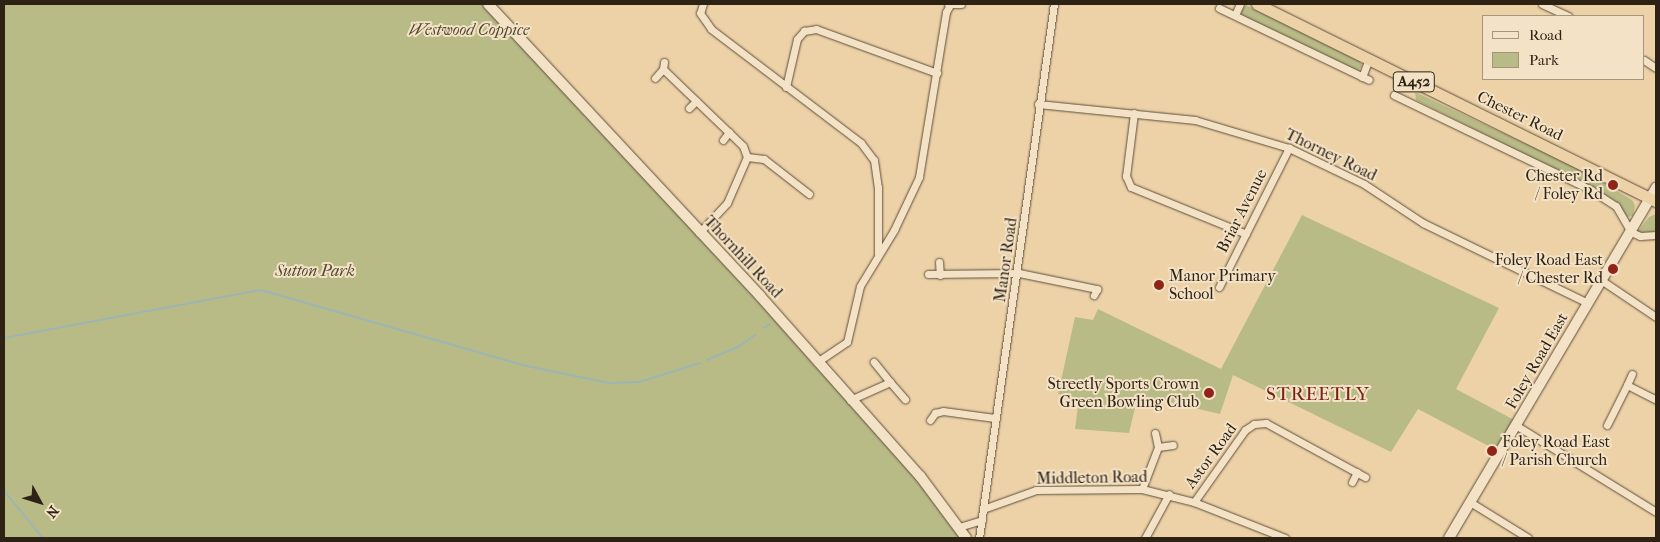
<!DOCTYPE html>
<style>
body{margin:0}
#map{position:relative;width:1660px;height:542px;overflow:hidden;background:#edd2a8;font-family:"IM FELL French Canon",serif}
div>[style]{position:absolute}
.green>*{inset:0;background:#b9bb87}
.stream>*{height:2px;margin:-1px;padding:0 1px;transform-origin:1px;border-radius:1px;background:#9db5b3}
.roads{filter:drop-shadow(0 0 1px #5e4e3a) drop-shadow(0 0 1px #5e4e3a)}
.minor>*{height:7px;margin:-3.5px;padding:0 3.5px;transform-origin:3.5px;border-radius:3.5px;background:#f3e2c6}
.secondary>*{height:10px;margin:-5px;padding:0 5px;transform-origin:5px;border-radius:5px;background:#f3e2c6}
.trunk>*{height:11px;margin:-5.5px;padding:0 5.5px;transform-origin:5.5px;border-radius:5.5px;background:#edd2a8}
.dots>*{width:14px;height:14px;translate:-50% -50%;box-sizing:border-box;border:2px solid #f3e2c6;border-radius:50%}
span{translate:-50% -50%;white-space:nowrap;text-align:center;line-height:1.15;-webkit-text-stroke:4px #f3e2c6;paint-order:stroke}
.shield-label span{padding:1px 4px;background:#f3e2c6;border:1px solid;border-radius:4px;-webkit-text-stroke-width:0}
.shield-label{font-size:15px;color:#2e2215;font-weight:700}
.park-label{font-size:16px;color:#514832;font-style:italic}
.street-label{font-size:16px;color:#2e2215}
.poi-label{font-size:16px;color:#2e2215}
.right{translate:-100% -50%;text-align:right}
.left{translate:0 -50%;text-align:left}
.quarter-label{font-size:19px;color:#7a1f14;letter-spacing:1px}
.frame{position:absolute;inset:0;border:5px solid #2e2215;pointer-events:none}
.legend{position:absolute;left:1482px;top:15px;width:162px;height:65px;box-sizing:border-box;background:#f3e2c6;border:1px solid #a4957f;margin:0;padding:6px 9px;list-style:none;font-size:15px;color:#2e2215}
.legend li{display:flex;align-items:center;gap:10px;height:25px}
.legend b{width:25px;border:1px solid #a4957f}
.north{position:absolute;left:15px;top:477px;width:50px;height:50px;-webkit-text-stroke:4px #f3e2c6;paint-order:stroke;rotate:129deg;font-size:14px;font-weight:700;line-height:20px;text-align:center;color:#2e2215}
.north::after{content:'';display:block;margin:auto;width:18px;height:22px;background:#2e2215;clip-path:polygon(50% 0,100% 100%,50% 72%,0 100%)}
</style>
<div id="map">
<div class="green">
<i style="clip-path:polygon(4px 4px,482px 4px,757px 300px,920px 483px,961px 538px,4px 538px)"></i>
<i style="clip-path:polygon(1246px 5px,1359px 60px,1362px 66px,1358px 71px,1244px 17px,1240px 12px)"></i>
<i style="clip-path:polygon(1415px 92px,1584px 171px,1632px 200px,1635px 205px,1633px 216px,1627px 217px,1617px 202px,1602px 193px,1416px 100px)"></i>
<i style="clip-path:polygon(1656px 214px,1656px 231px,1641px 234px,1638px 231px,1649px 217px)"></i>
<i style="clip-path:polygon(1302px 215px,1499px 308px,1456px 389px,1518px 422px,1500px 452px,1418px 409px,1391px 452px,1233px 375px,1220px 414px,1138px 395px,1129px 433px,1075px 429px,1079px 398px,1058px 394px,1075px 317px,1093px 320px,1098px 309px,1221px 369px)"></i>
</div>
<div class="stream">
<i style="left:764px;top:328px;width:7px;rotate:-34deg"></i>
<i style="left:4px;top:338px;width:261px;rotate:-10.6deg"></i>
<i style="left:261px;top:290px;width:272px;rotate:16deg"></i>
<i style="left:522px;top:365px;width:89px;rotate:11.7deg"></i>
<i style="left:609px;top:383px;width:30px;rotate:-2deg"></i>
<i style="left:639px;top:382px;width:64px;rotate:-17.3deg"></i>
<i style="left:707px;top:360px;width:34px;rotate:-23deg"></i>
<i style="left:738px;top:347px;width:21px;rotate:-35deg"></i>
<i style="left:4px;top:491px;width:61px;rotate:50.3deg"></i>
</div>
<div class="roads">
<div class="minor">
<i style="left:703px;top:4px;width:9px;rotate:108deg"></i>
<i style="left:700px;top:13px;width:19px;rotate:55deg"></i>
<i style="left:711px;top:29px;width:188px;rotate:37.2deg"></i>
<i style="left:861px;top:143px;width:21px;rotate:53deg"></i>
<i style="left:874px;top:160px;width:27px;rotate:82deg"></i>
<i style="left:878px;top:187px;width:67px;rotate:90deg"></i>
<i style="left:948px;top:4px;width:13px"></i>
<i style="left:1542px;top:4px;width:29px;rotate:25deg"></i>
<i style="left:1219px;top:8px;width:166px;rotate:25.6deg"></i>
<i style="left:1235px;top:15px;width:12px;rotate:-66deg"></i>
<i style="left:1644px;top:60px;width:14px;rotate:34deg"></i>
<i style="left:664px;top:62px;width:7px;rotate:98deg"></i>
<i style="left:663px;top:69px;width:111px;rotate:43.9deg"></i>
<i style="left:743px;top:146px;width:12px;rotate:70deg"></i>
<i style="left:747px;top:157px;width:50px;rotate:113.5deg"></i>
<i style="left:727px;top:203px;width:41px;rotate:133deg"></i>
<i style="left:1362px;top:77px;width:19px;rotate:-69deg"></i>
<i style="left:655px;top:78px;width:12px;rotate:-48deg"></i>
<i style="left:786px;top:87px;width:49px;rotate:-77.1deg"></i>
<i style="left:797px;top:39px;width:11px;rotate:-49deg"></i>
<i style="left:804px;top:31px;width:12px;rotate:-9deg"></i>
<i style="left:816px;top:29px;width:129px;rotate:20deg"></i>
<i style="left:1394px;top:95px;width:219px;rotate:25.7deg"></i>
<i style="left:1591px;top:190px;width:30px;rotate:33deg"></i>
<i style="left:1616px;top:206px;width:30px;rotate:60deg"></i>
<i style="left:1631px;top:232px;width:10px;rotate:24deg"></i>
<i style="left:1640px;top:236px;width:16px;rotate:-4deg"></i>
<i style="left:1038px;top:104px;width:158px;rotate:5.8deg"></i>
<i style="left:1195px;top:120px;width:98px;rotate:16.6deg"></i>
<i style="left:1289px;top:148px;width:83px;rotate:25.6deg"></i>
<i style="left:1364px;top:184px;width:71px;rotate:33.5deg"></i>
<i style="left:1423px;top:223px;width:183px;rotate:25.9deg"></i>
<i style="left:689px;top:108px;width:10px;rotate:-45deg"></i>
<i style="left:1134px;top:113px;width:64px;rotate:97.2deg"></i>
<i style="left:1126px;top:176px;width:12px;rotate:66deg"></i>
<i style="left:1131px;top:187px;width:124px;rotate:22.2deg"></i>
<i style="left:723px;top:140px;width:10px;rotate:-53deg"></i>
<i style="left:747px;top:157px;width:17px;rotate:7deg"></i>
<i style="left:764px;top:159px;width:57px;rotate:37.9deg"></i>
<i style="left:939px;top:262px;width:13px;rotate:86deg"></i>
<i style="left:928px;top:274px;width:91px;rotate:-0.6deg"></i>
<i style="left:1019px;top:273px;width:80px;rotate:11.6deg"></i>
<i style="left:1097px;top:289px;width:7px;rotate:117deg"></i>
<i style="left:1601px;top:280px;width:66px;rotate:33.9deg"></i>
<i style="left:1219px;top:287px;width:156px;rotate:-63.3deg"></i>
<i style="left:817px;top:362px;width:36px;rotate:-34deg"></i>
<i style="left:847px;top:342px;width:57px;rotate:-76.9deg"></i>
<i style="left:860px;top:286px;width:66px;rotate:-58.7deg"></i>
<i style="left:894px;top:230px;width:59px;rotate:-64.7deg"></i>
<i style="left:919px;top:177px;width:167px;rotate:-80.7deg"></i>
<i style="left:946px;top:12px;width:8px;rotate:-60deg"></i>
<i style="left:890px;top:382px;width:23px;rotate:49deg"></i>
<i style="left:1627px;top:385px;width:12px;rotate:-66deg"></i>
<i style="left:850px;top:400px;width:44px;rotate:-24.2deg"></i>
<i style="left:890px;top:382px;width:26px;rotate:-129deg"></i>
<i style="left:930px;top:420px;width:9px;rotate:-54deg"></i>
<i style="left:935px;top:413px;width:8px;rotate:-14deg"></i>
<i style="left:943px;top:411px;width:52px;rotate:7.7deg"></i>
<i style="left:1607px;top:425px;width:45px;rotate:-63.4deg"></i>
<i style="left:1627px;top:385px;width:33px;rotate:27deg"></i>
<i style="left:1517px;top:426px;width:163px;rotate:31.7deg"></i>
<i style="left:1155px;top:433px;width:14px;rotate:78deg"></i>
<i style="left:1352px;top:482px;width:11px;rotate:-63deg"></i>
<i style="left:1142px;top:489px;width:45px;rotate:-69.1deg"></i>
<i style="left:1158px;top:447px;width:15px;rotate:-8deg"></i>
<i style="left:1194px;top:502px;width:88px;rotate:-54.7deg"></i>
<i style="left:1245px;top:430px;width:11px;rotate:-34deg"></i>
<i style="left:1254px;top:424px;width:12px;rotate:-5deg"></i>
<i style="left:1266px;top:423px;width:113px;rotate:28.6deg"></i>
<i style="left:1470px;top:502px;width:68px;rotate:31.8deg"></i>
<i style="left:983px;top:509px;width:56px;rotate:-19.7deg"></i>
<i style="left:1036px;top:490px;width:106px;rotate:-0.5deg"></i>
<i style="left:1142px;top:489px;width:54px;rotate:14deg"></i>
<i style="left:1194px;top:502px;width:98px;rotate:21.6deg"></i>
<i style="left:959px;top:527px;width:24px;rotate:-17deg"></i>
<i style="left:979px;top:538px;width:539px;rotate:-82.01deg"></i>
<i style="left:1145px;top:538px;width:50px;rotate:-61.4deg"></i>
</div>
<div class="secondary">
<i style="left:488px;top:4px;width:399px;rotate:47deg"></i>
<i style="left:760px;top:296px;width:241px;rotate:48.4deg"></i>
<i style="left:920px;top:476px;width:77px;rotate:53.4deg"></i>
<i style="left:1449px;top:538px;width:407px;rotate:-59.4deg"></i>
</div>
<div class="trunk">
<i style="left:1257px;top:4px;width:445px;rotate:26.3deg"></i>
</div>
</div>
<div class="dots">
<i style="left:1613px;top:185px;background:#8f2418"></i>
<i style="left:1613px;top:269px;background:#8f2418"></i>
<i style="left:1159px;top:285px;background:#8f2418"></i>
<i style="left:1209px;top:393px;background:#8f2418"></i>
<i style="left:1492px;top:451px;background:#8f2418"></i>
</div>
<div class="shield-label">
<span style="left:1414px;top:82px">A452</span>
</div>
<div class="park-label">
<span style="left:469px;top:30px">Westwood Coppice</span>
<span style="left:315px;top:271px">Sutton Park</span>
</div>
<div class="street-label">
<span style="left:1520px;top:116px;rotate:26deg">Chester Road</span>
<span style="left:1331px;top:155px;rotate:26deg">Thorney Road</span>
<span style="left:1242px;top:211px;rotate:-63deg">Briar Avenue</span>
<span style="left:743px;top:257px;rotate:47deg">Thornhill Road</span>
<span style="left:1006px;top:260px;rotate:-82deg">Manor Road</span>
<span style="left:1537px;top:361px;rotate:-60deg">Foley Road East</span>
<span style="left:1211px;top:456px;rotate:-54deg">Astor Road</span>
<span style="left:1092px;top:478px;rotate:-1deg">Middleton Road</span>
</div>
<div class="poi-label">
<span class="right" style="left:1603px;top:185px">Chester Rd<br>/ Foley Rd</span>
<span class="right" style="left:1603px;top:269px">Foley Road East<br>/ Chester Rd</span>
<span class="left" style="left:1169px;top:285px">Manor Primary<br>School</span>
<span class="right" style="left:1199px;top:393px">Streetly Sports Crown<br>Green Bowling Club</span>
<span class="left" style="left:1502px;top:451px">Foley Road East<br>/ Parish Church</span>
</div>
<div class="quarter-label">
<span style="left:1318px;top:395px">STREETLY</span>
</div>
<div class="frame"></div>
<ul class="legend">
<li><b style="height:6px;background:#f3e2c6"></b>Road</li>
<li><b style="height:14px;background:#b9bb87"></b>Park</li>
</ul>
<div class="north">N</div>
</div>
